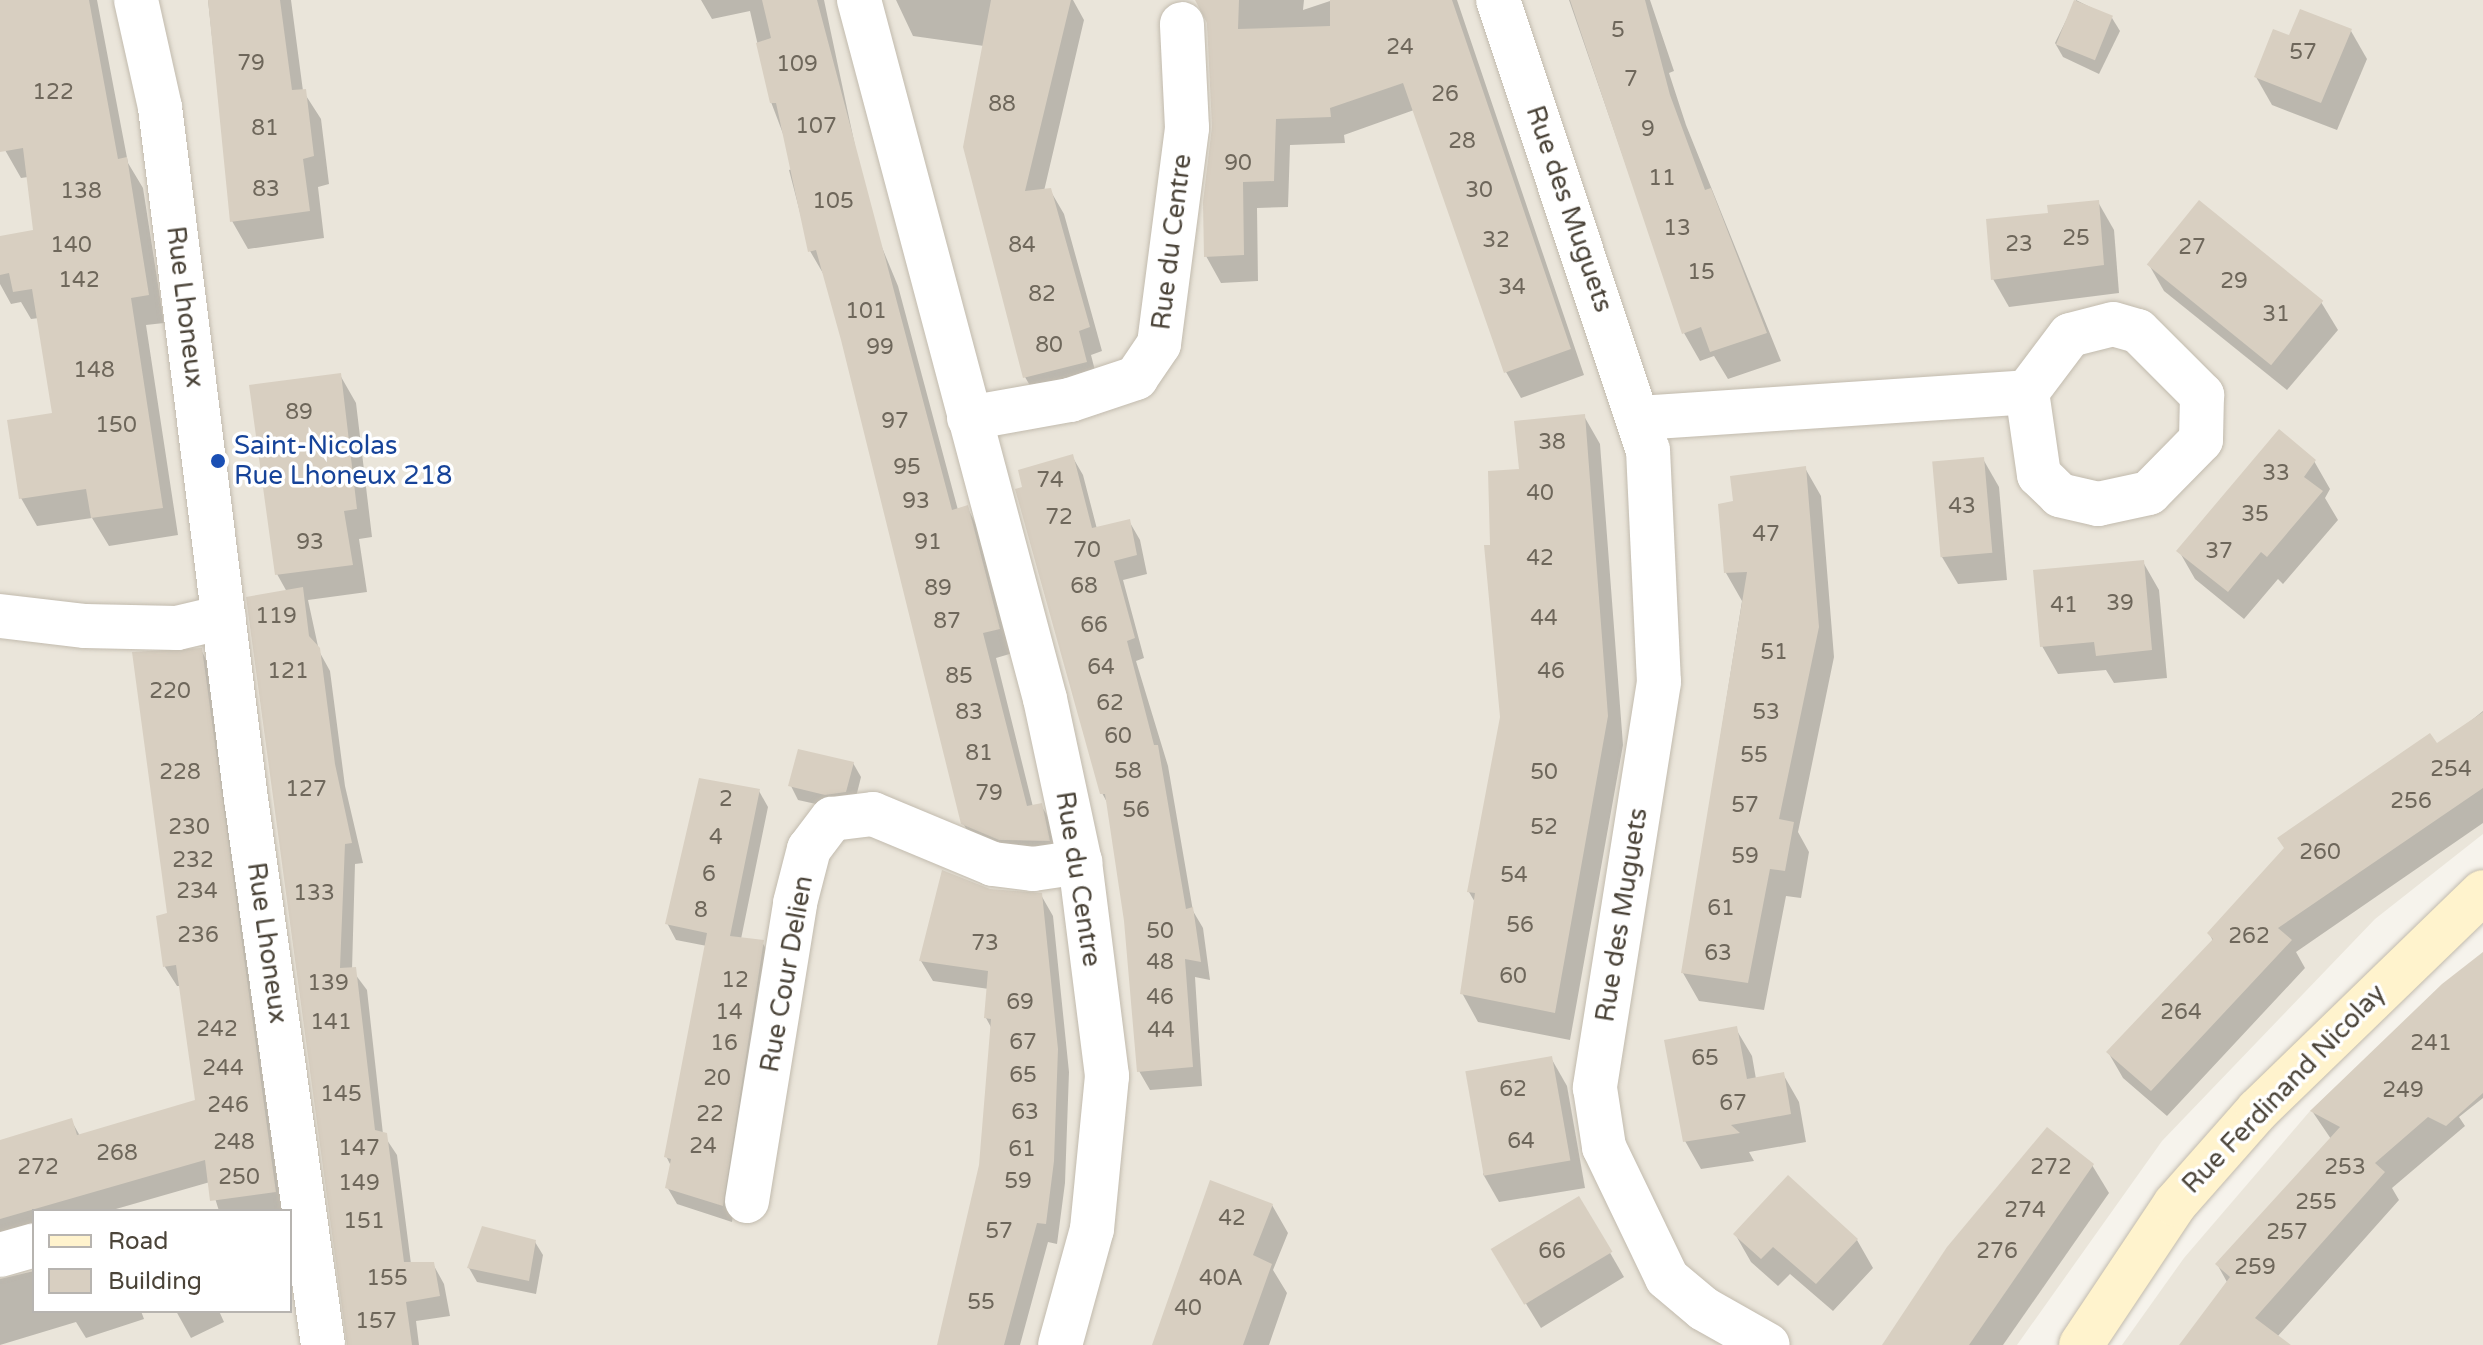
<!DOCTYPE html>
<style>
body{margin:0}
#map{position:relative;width:2483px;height:1345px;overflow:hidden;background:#f6f3ec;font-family:"Varela Round",sans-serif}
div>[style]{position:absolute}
.residential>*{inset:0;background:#eae5da}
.shadow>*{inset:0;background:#0003}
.building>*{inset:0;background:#d8cfc1;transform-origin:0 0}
.roads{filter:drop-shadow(0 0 2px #c2bbae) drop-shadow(0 0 2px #c2bbae)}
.street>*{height:44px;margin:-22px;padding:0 22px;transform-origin:22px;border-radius:22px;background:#fff}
.secondary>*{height:44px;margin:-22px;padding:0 22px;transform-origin:22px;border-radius:22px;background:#fff3cd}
.dots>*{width:22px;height:22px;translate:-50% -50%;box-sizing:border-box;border:4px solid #fff;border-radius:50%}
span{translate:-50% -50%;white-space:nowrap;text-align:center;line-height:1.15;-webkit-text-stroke:7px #fff;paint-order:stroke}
.number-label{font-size:22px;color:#6e675b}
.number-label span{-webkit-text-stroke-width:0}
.street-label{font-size:26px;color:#4b4439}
.transit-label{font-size:26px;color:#164399}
.left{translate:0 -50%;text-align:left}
.legend{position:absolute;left:32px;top:1209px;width:260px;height:104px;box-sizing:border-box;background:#fff;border:2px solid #b7b4b0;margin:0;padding:10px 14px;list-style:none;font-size:24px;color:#4b4439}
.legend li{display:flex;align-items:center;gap:16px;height:40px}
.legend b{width:40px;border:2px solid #b7b4b0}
</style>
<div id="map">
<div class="residential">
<i style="clip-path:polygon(evenodd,0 0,2483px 0,2483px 834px,2375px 919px,2162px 1141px,2017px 1345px,0 1345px,0 0,34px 1211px,290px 1211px,290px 1311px,34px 1311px,34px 1211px)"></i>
<i style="clip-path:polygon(2483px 952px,2483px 1345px,2122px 1345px,2184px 1258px,2310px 1111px)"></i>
</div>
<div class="shadow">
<i style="clip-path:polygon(0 0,97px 0,128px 163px,143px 188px,164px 323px,146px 325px,178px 535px,109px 546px,92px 518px,37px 526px,21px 498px,55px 414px,39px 318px,31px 319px,21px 302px,11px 304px,0 284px,0 238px,35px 231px,28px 177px,21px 178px,5px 150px,0 121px)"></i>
<i style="clip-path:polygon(208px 0,291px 0,303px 91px,321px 119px,329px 184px,318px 187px,324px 238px,248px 249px,232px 221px)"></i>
<i style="clip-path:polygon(701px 0,824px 0,871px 221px,898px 286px,958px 510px,967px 507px,980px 532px,1013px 653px,996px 658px,1033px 807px,1041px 805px,1055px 829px,1062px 865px,977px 848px,963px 823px,843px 340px,824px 275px,810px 251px,789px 170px,796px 168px,771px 102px,750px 11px,712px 19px)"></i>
<i style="clip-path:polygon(896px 0,1073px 0,1084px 20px,1044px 191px,1050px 190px,1064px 214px,1102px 351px,1091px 355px,1099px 386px,1039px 401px,1025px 377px,984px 46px,913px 36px)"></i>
<i style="clip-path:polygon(1206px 0,1304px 0,1303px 10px,1333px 0,1457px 0,1584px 375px,1521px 398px,1506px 372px,1414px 110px,1344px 135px,1345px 143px,1290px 145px,1288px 207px,1257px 208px,1258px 281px,1221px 283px,1206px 256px,1214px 127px)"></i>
<i style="clip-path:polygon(1569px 0,1650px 0,1674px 71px,1669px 73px,1686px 125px,1781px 361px,1728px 379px,1714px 356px,1700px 361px,1684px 333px)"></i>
<i style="clip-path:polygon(2076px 0,2112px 18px,2120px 31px,2099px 74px,2063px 57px,2055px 43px)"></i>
<i style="clip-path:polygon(2351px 31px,2367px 59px,2337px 130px,2272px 105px,2256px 77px,2290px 38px)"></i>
<i style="clip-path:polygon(2098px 202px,2114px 230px,2119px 293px,2009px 307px,1993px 279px,2050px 215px)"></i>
<i style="clip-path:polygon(2148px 263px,2321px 302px,2338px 330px,2287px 390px,2164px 291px)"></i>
<i style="clip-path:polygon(340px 375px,356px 403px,372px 537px,359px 539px,367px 592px,308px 600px,319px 651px,330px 671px,345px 786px,363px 863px,355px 864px,352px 970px,367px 990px,383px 1134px,397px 1155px,411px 1264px,433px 1264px,444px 1284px,450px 1316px,416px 1321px,419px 1345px,350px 1345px,287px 592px,277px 574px)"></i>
<i style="clip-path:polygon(1584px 416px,1600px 444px,1623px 745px,1570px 1040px,1478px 1022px,1462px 993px,1476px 904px,1469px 892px,1502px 717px,1492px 546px)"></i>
<i style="clip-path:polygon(1072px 456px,1083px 475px,1097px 529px,1129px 521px,1140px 540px,1147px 574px,1123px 580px,1144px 658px,1136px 661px,1168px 766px,1193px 911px,1203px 928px,1210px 980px,1195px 977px,1202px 1086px,1150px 1090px,1139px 1071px,1126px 921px,1109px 806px,1102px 793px)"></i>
<i style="clip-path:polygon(1983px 459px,1999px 487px,2007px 580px,1958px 584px,1942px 557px)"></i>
<i style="clip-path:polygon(2314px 461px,2330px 489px,2325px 498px,2338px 520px,2283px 584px,2278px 579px,2244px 619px,2195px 579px,2179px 551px)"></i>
<i style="clip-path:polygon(1805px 468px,1821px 496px,1834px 657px,1798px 832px,1809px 852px,1801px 898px,1786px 896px,1764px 1010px,1699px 1001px,1683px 973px,1742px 601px,1726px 573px,1735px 503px)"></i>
<i style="clip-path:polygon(2143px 562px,2159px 590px,2167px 678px,2114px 683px,2106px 670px,2058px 674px,2042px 646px)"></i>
<i style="clip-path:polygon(201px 650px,212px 670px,286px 1211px,219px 1211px,210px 1182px,109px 1211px,34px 1211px,34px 1242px,0 1255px,0 1142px,71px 1120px,80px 1136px,197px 1101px,181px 986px,177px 986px,165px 967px,158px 917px,169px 914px)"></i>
<i style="clip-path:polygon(2483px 711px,2483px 823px,2296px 952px,2305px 968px,2167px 1116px,2123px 1078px,2108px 1052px,2213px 941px,2209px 933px)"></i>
<i style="clip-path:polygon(853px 763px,861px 777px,854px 805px,834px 808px,798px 800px,791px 786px)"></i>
<i style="clip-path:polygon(759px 791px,768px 807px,741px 939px,762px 942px,772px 959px,732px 1222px,677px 1204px,667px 1187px,671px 1166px,666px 1156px,707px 946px,676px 940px,667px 923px)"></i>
<i style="clip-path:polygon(989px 891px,1041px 895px,1053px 916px,1069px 1072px,1065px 1183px,1057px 1244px,1048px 1242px,1020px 1345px,939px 1345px,981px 1165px,992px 1029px,986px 1018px,989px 989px,933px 981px,921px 961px)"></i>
<i style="clip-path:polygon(2483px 956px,2483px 1098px,2459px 1117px,2465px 1126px,2392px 1188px,2399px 1200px,2277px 1337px,2282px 1345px,2181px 1345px,2227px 1282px,2217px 1264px,2331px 1139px,2312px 1111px)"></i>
<i style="clip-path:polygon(1736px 1029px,1752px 1056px,1756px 1079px,1783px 1074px,1799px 1102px,1806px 1142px,1749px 1152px,1754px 1161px,1701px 1169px,1685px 1141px)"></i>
<i style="clip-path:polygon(1551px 1058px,1567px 1086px,1585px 1188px,1499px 1202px,1483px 1174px)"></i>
<i style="clip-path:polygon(2092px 1165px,2109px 1193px,2003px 1345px,1892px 1345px)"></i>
<i style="clip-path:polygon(1579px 1199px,1624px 1277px,1541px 1328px,1509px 1276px)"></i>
<i style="clip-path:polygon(1272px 1205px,1288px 1233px,1273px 1270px,1287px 1293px,1269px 1345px,1154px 1345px)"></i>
<i style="clip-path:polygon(1735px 1234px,1857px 1240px,1873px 1268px,1833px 1311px,1790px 1274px,1778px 1286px,1751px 1262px)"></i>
<i style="clip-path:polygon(535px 1242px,543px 1255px,536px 1294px,477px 1282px,469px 1268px)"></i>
<i style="clip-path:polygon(34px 1271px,34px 1311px,141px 1311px,144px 1319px,86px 1338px,76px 1322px,0 1345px,0 1279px)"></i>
<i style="clip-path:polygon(176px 1311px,219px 1311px,224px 1322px,191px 1338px)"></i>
</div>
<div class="building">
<i style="clip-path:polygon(0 0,89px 0,118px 159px,127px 157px,149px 295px,131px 298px,163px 508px,91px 518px,86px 489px,19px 499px,7px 420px,52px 413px,32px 289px,13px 292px,9px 273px,0 275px,0 236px,33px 230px,23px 148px,0 152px)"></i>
<i style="clip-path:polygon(208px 0,280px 0,292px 90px,306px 89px,314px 156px,303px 159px,310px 211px,230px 222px)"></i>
<i style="clip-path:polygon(762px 0,817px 0,952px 510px,968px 505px,1000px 629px,983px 633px,1027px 806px,1042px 803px,1050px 841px,999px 840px,961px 824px,841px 340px,816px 250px,808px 252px,776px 103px,770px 103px,756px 43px,771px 38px)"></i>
<i style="clip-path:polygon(991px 0,1071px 0,1025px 191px,1051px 188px,1090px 327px,1079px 331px,1087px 362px,1023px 378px,963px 147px)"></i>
<i style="clip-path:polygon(1195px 0,1239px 0,1238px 29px,1330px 26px,1330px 0,1452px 0,1571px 349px,1504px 373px,1403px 83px,1330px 108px,1331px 117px,1276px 119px,1274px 181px,1243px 182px,1244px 255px,1204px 257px,1203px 202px,1212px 127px,1207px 23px)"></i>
<i style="clip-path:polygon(1570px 0,1645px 0,1670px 95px,1705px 190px,1711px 188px,1767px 333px,1710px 352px,1701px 327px,1682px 334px)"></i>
<i style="left:2074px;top:0;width:42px;height:48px;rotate:22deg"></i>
<i style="clip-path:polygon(2300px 9px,2352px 29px,2321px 103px,2254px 77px,2273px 29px,2289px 35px)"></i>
<i style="clip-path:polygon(2099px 200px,2104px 265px,1991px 280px,1986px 219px,2048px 213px,2047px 205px)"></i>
<i style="left:2199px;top:200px;width:160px;height:83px;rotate:39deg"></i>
<i style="clip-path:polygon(341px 373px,357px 509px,344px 511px,353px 565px,275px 575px,249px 385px)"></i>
<i style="clip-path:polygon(1585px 414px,1608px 716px,1555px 1013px,1460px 994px,1475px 893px,1467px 892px,1500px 717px,1484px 545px,1490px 545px,1488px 471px,1519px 469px,1514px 421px)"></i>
<i style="clip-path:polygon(2279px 429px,2316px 460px,2304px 477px,2323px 491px,2267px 557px,2261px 552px,2228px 592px,2176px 551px)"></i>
<i style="clip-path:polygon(1073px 454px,1092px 528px,1130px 519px,1137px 555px,1114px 561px,1135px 638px,1127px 641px,1154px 745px,1158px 745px,1186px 909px,1193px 907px,1201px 962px,1185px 959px,1193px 1067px,1137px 1072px,1124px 921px,1105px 794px,1100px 794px,1015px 489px,1022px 487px,1018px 470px)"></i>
<i style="left:1984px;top:457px;width:96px;height:52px;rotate:85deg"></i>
<i style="clip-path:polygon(1806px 466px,1819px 627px,1779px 819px,1794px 822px,1785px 871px,1770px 869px,1748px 983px,1681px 973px,1747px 572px,1724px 573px,1718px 504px,1733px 501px,1730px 476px)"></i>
<i style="clip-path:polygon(2144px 560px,2152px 650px,2096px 656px,2094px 642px,2040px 647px,2033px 570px)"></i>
<i style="clip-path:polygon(303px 587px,309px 636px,320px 648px,335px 764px,352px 843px,345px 844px,340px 968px,356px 967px,375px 1130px,387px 1133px,404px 1262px,434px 1262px,440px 1296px,406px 1302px,412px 1345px,347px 1345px,246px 597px)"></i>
<i style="clip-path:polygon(202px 648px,276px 1192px,210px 1201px,205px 1160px,0 1219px,0 1140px,72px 1118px,77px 1135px,195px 1100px,176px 965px,163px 967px,156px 916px,167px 913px,132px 652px)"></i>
<i style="clip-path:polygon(2483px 712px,2483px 788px,2278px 928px,2292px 940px,2151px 1091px,2106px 1052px,2213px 939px,2207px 933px,2284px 848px,2277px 838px,2430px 733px,2437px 743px)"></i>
<i style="clip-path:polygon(798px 749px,854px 762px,846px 792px,825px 795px,788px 786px)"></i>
<i style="clip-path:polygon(699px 778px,760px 789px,730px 936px,764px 940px,723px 1206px,665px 1188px,671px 1159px,664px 1157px,707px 933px,665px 924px)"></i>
<i style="clip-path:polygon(942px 870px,990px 889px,1042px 893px,1058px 1049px,1054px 1161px,1046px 1224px,1037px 1223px,1004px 1345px,937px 1345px,979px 1165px,991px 1019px,984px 1018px,988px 971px,919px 961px)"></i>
<i style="clip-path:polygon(2483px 952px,2483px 1093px,2446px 1126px,2428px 1117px,2375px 1163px,2385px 1172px,2255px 1318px,2291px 1345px,2179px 1345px,2230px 1277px,2215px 1264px,2340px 1127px,2310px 1111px,2442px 984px)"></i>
<i style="clip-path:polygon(1737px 1026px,1747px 1079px,1784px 1072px,1791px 1114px,1731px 1125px,1740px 1133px,1683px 1142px,1664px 1040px)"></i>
<i style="left:1552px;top:1056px;width:106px;height:88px;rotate:80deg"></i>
<i style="clip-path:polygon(2047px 1127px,2094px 1164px,1969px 1345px,1882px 1345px,1947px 1247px)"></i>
<i style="clip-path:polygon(1788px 1175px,1858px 1239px,1816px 1284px,1773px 1247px,1761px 1259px,1733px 1234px)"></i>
<i style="clip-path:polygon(1210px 1180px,1273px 1204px,1253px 1255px,1272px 1264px,1243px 1345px,1152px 1345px)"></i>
<i style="left:1579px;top:1196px;width:65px;height:103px;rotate:59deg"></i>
<i style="clip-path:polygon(482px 1226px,536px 1240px,529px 1281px,467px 1268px)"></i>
</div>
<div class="roads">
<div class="street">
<i style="left:136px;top:0;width:110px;rotate:77.4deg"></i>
<i style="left:160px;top:107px;width:697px;rotate:82.92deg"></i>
<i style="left:246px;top:799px;width:551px;rotate:81.97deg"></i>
<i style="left:859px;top:0;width:723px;rotate:75.1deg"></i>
<i style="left:1045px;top:699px;width:167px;rotate:77.9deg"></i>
<i style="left:1080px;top:862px;width:216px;rotate:82.8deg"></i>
<i style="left:1107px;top:1076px;width:154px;rotate:95.6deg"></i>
<i style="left:1092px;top:1229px;width:120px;rotate:105.4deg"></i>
<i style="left:1498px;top:0;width:474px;rotate:71.6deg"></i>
<i style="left:1648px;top:450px;width:232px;rotate:87.3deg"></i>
<i style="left:1659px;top:682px;width:411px;rotate:99deg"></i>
<i style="left:1595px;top:1088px;width:60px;rotate:81.3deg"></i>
<i style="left:1604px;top:1147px;width:145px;rotate:64.3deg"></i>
<i style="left:1667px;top:1278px;width:48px;rotate:40deg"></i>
<i style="left:1704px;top:1309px;width:73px;rotate:29.4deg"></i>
<i style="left:969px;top:418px;width:103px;rotate:-10.1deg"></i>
<i style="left:1070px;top:400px;width:70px;rotate:-18.4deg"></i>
<i style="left:1136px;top:378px;width:41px;rotate:-55.9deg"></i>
<i style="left:1159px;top:344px;width:218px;rotate:-82.6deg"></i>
<i style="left:1187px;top:128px;width:104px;rotate:-92.8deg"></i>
<i style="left:1639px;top:418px;width:389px;rotate:-3.8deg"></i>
<i style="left:2027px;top:392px;width:71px;rotate:-53deg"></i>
<i style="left:2070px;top:335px;width:44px;rotate:-14.3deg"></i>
<i style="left:2113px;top:324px;width:26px;rotate:16deg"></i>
<i style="left:2138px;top:331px;width:91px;rotate:45deg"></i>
<i style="left:2202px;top:395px;width:45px;rotate:91.3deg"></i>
<i style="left:2201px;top:440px;width:74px;rotate:134.5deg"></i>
<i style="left:2149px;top:493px;width:52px;rotate:167.8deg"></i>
<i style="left:2098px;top:504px;width:39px;rotate:-167deg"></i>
<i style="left:2060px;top:495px;width:29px;rotate:-136deg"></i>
<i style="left:2039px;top:475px;width:84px;rotate:-98.2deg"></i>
<i style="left:0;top:616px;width:86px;rotate:6.7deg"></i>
<i style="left:85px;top:626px;width:92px;rotate:1.2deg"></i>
<i style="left:177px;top:628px;width:48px;rotate:-13.2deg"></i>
<i style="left:747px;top:1201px;width:302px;rotate:-80.8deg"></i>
<i style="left:795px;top:903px;width:56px;rotate:-75.5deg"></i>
<i style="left:809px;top:849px;width:38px;rotate:-53deg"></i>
<i style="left:832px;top:819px;width:41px;rotate:-7deg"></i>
<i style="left:873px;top:814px;width:130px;rotate:22.6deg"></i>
<i style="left:993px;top:864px;width:40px;rotate:7.1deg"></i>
<i style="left:1033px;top:869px;width:48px;rotate:-8.5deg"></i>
<i style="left:0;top:1255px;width:35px;rotate:-16deg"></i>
</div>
<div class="secondary">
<i style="left:2081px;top:1345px;width:169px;rotate:-56.3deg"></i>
<i style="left:2175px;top:1204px;width:125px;rotate:-48.6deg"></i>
<i style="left:2258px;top:1110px;width:313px;rotate:-44.1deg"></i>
</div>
</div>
<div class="dots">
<i style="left:218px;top:461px;background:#1a4fb4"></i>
</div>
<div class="number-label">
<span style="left:1618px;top:31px">5</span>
<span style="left:1400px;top:48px">24</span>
<span style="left:2303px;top:53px">57</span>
<span style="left:251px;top:64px">79</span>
<span style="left:797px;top:65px">109</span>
<span style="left:1631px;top:80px">7</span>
<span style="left:53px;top:93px">122</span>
<span style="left:1445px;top:95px">26</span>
<span style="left:1002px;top:105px">88</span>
<span style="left:816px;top:127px">107</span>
<span style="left:265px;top:129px">81</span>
<span style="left:1648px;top:130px">9</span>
<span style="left:1462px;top:142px">28</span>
<span style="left:1238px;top:164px">90</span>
<span style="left:1662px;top:179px">11</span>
<span style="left:266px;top:190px">83</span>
<span style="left:1479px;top:191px">30</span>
<span style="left:81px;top:192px">138</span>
<span style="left:833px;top:202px">105</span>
<span style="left:1677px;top:229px">13</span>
<span style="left:2076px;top:239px">25</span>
<span style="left:1496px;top:241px">32</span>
<span style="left:2019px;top:245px">23</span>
<span style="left:71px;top:246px">140</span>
<span style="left:1022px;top:246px">84</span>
<span style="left:2192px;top:248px">27</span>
<span style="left:1701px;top:273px">15</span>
<span style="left:79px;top:281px">142</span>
<span style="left:2234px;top:282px">29</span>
<span style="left:1512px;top:288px">34</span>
<span style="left:1042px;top:295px">82</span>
<span style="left:866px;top:312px">101</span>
<span style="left:2276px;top:315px">31</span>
<span style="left:1049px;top:346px">80</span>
<span style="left:880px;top:348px">99</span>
<span style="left:94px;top:371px">148</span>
<span style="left:299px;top:413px">89</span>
<span style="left:895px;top:422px">97</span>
<span style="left:116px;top:426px">150</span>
<span style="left:1552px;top:443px">38</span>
<span style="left:907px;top:468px">95</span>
<span style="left:2276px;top:474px">33</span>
<span style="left:1050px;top:481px">74</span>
<span style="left:1540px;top:494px">40</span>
<span style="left:916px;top:502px">93</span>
<span style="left:1962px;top:507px">43</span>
<span style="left:2255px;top:515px">35</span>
<span style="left:1059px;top:518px">72</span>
<span style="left:1766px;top:535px">47</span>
<span style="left:310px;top:543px">93</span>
<span style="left:928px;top:543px">91</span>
<span style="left:1087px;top:551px">70</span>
<span style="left:2219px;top:552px">37</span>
<span style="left:1540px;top:559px">42</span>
<span style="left:1084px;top:587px">68</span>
<span style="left:938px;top:589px">89</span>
<span style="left:2120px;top:604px">39</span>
<span style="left:2064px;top:606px">41</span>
<span style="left:276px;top:617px">119</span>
<span style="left:1544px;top:619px">44</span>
<span style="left:947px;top:622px">87</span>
<span style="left:1094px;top:626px">66</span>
<span style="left:1774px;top:653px">51</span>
<span style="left:1101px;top:668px">64</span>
<span style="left:288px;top:672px">121</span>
<span style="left:1551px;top:672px">46</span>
<span style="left:959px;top:677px">85</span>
<span style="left:170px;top:692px">220</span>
<span style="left:1110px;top:704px">62</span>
<span style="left:969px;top:713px">83</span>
<span style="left:1766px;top:713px">53</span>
<span style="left:1118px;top:737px">60</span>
<span style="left:979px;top:754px">81</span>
<span style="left:1754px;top:756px">55</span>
<span style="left:2451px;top:770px">254</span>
<span style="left:1128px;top:772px">58</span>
<span style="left:180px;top:773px">228</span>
<span style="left:1544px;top:773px">50</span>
<span style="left:306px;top:790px">127</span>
<span style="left:989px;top:794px">79</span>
<span style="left:726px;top:800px">2</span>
<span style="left:2411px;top:802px">256</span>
<span style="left:1745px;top:806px">57</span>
<span style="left:1136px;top:811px">56</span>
<span style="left:189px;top:828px">230</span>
<span style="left:1544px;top:828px">52</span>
<span style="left:716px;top:838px">4</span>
<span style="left:2320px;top:853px">260</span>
<span style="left:1745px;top:857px">59</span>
<span style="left:193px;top:861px">232</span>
<span style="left:709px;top:875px">6</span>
<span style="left:1514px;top:876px">54</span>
<span style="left:197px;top:892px">234</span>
<span style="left:314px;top:894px">133</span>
<span style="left:1721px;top:909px">61</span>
<span style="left:701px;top:911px">8</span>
<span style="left:1520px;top:926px">56</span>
<span style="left:1160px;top:932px">50</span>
<span style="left:198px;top:936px">236</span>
<span style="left:2249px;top:937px">262</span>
<span style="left:985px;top:944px">73</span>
<span style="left:1718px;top:954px">63</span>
<span style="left:1160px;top:963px">48</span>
<span style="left:1513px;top:977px">60</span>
<span style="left:735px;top:981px">12</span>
<span style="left:328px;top:984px">139</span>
<span style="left:1160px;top:998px">46</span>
<span style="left:1020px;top:1003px">69</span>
<span style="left:729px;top:1013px">14</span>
<span style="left:2181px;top:1013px">264</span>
<span style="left:331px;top:1023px">141</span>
<span style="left:217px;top:1030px">242</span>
<span style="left:1161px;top:1031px">44</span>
<span style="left:1023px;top:1043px">67</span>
<span style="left:724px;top:1044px">16</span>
<span style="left:2431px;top:1044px">241</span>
<span style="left:1705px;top:1059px">65</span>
<span style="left:223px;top:1069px">244</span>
<span style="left:1023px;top:1076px">65</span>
<span style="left:717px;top:1079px">20</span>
<span style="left:1513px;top:1090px">62</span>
<span style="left:2403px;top:1091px">249</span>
<span style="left:341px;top:1095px">145</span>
<span style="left:1733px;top:1104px">67</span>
<span style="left:228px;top:1106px">246</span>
<span style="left:1025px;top:1113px">63</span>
<span style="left:710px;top:1115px">22</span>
<span style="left:1521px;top:1142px">64</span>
<span style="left:234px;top:1143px">248</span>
<span style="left:703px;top:1147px">24</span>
<span style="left:359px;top:1149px">147</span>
<span style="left:1022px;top:1150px">61</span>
<span style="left:117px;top:1154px">268</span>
<span style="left:38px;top:1168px">272</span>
<span style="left:2051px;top:1168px">272</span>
<span style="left:2345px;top:1168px">253</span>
<span style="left:239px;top:1178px">250</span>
<span style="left:1018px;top:1182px">59</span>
<span style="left:359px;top:1184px">149</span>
<span style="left:2316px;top:1203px">255</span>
<span style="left:2025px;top:1211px">274</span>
<span style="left:1232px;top:1219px">42</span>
<span style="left:364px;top:1222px">151</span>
<span style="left:999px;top:1232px">57</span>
<span style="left:2287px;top:1233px">257</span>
<span style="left:1552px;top:1252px">66</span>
<span style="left:1997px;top:1252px">276</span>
<span style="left:2255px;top:1268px">259</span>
<span style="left:387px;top:1279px">155</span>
<span style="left:1221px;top:1279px">40A</span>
<span style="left:981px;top:1303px">55</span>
<span style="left:1188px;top:1309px">40</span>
<span style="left:376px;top:1322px">157</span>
</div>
<div class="street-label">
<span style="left:1569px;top:209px;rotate:71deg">Rue des Muguets</span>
<span style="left:1172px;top:242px;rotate:-83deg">Rue du Centre</span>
<span style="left:185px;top:307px;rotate:83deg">Rue Lhoneux</span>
<span style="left:1078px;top:879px;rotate:81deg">Rue du Centre</span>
<span style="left:1622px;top:915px;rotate:-81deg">Rue des Muguets</span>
<span style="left:267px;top:943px;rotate:82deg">Rue Lhoneux</span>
<span style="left:787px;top:974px;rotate:-80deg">Rue Cour Delien</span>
<span style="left:2284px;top:1089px;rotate:-46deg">Rue Ferdinand Nicolay</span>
</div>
<div class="transit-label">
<span class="left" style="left:234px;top:461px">Saint-Nicolas<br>Rue Lhoneux 218</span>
</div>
<ul class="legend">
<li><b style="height:10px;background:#fff3cd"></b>Road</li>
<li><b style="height:22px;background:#d8cfc1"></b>Building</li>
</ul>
</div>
